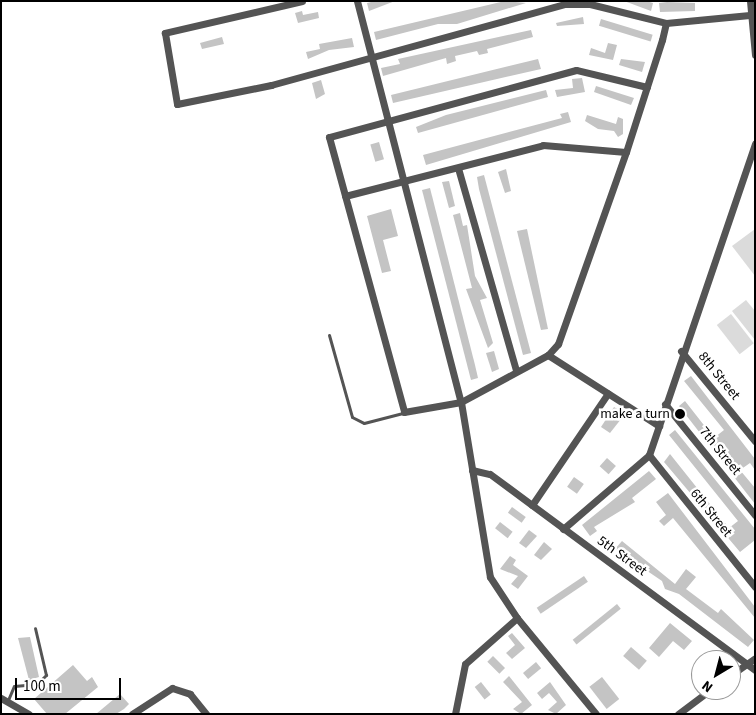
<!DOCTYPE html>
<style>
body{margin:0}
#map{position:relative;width:756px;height:715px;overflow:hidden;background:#fff;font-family:"Source Sans 3",sans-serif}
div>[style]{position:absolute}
.green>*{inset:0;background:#dbdbdb;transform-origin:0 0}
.building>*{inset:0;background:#c4c4c4;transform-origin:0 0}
.lane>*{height:3px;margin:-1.5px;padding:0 1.5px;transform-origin:1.5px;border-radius:1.5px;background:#545454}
.street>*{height:7px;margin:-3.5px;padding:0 3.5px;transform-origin:3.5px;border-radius:3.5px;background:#545454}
.dots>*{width:14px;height:14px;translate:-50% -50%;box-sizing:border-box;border:2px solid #fff;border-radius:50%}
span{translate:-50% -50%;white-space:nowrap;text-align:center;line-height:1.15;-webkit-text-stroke:5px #fff;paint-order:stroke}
.street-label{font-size:14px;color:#000}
.poi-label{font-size:14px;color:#000}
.right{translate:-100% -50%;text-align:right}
.frame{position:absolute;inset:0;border:2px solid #000;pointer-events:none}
.north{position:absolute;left:691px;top:650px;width:50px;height:50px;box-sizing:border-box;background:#fff;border:1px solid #999;border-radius:50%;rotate:217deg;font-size:14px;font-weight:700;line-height:20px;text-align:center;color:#000}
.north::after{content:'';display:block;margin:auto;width:18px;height:22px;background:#000;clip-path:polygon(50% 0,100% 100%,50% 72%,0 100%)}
.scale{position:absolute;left:15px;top:678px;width:106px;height:22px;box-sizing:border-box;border:2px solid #000;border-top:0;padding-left:6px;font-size:15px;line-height:18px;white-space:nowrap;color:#000;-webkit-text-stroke:4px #fff;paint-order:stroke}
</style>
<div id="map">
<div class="green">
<i style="clip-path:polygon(755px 229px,755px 276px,732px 246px)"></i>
<i style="clip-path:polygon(746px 300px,755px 311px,755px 340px,732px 311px)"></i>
<i style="left:731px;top:314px;width:37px;height:18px;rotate:52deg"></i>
</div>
<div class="building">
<i style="clip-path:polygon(395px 1px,369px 11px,367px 3px,375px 1px)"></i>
<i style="clip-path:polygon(505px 1px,526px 3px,457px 24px,438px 24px,376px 40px,374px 32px)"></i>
<i style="clip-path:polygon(624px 1px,646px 1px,653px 3px,651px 11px)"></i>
<i style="clip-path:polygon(667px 2px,695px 3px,695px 11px,660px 12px,659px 3px)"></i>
<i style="clip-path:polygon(302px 11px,303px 15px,318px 12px,319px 18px,298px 23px,295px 13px)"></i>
<i style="clip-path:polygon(583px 17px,584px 24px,557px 26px,556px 23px)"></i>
<i style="left:601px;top:19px;width:54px;height:7px;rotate:17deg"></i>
<i style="clip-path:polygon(531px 30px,533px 37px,487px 49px,488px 53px,479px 55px,477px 51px,455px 56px,456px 61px,447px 64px,446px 58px,383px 76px,381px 68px,400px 64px,398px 59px)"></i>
<i style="clip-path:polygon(222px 37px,224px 44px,202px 49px,200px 43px)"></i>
<i style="clip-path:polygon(352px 38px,354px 47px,329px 50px,308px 59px,306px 52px,320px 49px,319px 44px)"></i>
<i style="clip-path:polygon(608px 43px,617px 45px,613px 60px,589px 55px,591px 48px,605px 53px)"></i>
<i style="clip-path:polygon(538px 59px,541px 69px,393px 103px,391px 95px)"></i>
<i style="clip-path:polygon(621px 59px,645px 62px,642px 72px,619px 65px)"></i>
<i style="clip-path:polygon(582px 78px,585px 92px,557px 97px,555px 90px,573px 88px,572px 79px)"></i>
<i style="clip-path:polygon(321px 80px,325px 94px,316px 99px,312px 83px)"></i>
<i style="clip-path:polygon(596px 86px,634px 98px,631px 105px,594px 92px)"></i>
<i style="clip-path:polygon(546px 90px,548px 97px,418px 133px,416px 127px,446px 115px)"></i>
<i style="clip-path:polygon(568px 112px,571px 122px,426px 165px,423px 155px,562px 118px,560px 114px)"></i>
<i style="clip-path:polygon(587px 115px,616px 124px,618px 117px,623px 119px,623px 134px,618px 137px,614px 131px,598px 129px,585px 121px)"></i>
<i style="left:379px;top:142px;width:18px;height:9px;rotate:74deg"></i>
<i style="clip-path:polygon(506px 169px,511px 191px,505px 193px,498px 172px)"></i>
<i style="clip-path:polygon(484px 175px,531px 353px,523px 355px,479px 189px,477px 177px)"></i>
<i style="clip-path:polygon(449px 181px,455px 206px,449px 208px,442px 182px)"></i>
<i style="clip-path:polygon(430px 188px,475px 365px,478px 378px,471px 380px,422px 190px)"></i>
<i style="clip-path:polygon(391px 209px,398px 236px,383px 240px,391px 271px,382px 273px,367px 216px)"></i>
<i style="clip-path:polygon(460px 213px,463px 226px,467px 225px,475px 276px,487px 298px,480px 300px,493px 343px,488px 348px,466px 289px,472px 288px,453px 215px)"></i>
<i style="clip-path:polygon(527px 229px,548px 329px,541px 330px,517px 231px)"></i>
<i style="clip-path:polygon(494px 351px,499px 369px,492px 372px,486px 353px)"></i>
<i style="clip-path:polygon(691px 376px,755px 459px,755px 470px,750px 463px,740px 470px,755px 488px,755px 504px,679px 406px,685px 401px,714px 438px,724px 430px,684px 381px)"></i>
<i style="clip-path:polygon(614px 407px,625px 414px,610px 433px,601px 427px)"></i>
<i style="clip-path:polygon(675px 430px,755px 529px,755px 540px,740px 552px,664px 462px,670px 454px,729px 528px,738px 521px,669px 435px)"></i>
<i style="left:607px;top:458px;width:12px;height:11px;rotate:42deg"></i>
<i style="clip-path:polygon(649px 471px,656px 479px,632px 498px,635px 502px,594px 527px,597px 531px,590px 536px,582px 525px)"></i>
<i style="left:574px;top:477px;width:12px;height:12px;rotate:35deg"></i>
<i style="clip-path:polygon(668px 493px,755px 607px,755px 618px,673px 518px,664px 526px,659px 521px,666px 515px,656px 502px)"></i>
<i style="left:512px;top:507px;width:17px;height:7px;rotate:36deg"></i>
<i style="left:500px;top:522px;width:16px;height:8px;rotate:38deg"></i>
<i style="clip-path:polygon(529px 530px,537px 536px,526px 548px,519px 543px)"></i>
<i style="clip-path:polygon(622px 541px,675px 584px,686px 569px,696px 577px,686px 589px,718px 613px,721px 609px,754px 640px,748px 647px,679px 594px,665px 589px,662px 581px,615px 549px)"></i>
<i style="clip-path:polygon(544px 542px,552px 549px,541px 560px,534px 555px)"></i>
<i style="clip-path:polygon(510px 556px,516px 560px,513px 565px,528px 576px,518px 589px,511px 584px,518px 576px,500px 569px)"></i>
<i style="left:584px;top:576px;width:7px;height:57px;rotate:56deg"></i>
<i style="left:617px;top:604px;width:6px;height:57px;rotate:51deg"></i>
<i style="clip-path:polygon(670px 623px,692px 641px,684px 650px,673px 641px,659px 657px,649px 648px)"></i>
<i style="clip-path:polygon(512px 633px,525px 648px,512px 659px,506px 653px,515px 645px,508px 636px)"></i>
<i style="clip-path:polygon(30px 637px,39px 677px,29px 680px,18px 638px)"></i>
<i style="left:631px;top:647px;width:21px;height:12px;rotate:41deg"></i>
<i style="left:493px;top:656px;width:17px;height:8px;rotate:45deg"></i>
<i style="left:536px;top:662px;width:8px;height:17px;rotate:50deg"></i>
<i style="clip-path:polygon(73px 665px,87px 681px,92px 677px,98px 687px,65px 714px,47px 714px,34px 699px)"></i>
<i style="clip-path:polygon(509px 676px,532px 705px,521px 714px,513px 709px,522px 702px,503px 682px)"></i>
<i style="left:602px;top:677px;width:28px;height:16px;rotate:52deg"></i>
<i style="left:481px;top:682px;width:16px;height:8px;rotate:52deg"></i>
<i style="clip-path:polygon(550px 682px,566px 705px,556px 714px,548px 710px,557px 702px,549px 693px,542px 699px,537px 693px)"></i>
<i style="clip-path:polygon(120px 694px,129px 704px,124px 709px,116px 714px,96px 714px)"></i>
</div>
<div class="lane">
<i style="left:329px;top:335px;width:85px;rotate:74.3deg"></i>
<i style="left:352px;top:417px;width:13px;rotate:27deg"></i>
<i style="left:364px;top:423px;width:40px;rotate:-14.4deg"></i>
<i style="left:8px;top:700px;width:15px;rotate:-67deg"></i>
<i style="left:14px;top:686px;width:23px;rotate:-5deg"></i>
<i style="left:37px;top:684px;width:13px;rotate:-45deg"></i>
<i style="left:46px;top:675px;width:48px;rotate:-103.2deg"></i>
</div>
<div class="street">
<i style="left:302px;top:1px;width:141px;rotate:166.9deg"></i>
<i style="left:165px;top:33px;width:72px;rotate:80.4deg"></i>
<i style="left:177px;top:104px;width:96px;rotate:-11.4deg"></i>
<i style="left:271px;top:85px;width:306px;rotate:-15.4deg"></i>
<i style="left:566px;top:4px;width:24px"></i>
<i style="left:590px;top:4px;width:78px;rotate:14deg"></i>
<i style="left:666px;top:23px;width:84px;rotate:-5.4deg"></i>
<i style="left:357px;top:1px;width:414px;rotate:75.5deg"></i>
<i style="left:461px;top:402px;width:177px;rotate:80.6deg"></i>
<i style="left:490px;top:577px;width:49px;rotate:56.6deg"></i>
<i style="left:517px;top:618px;width:69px;rotate:138.5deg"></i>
<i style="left:465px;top:664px;width:51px;rotate:101.3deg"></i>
<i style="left:750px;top:1px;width:54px;rotate:84.7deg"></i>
<i style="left:647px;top:87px;width:73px;rotate:-166.5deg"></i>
<i style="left:576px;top:70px;width:256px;rotate:164.8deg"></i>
<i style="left:329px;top:137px;width:285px;rotate:74.7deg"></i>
<i style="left:404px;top:412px;width:58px;rotate:-10deg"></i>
<i style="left:461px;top:402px;width:99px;rotate:-28.4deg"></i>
<i style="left:548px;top:355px;width:15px;rotate:-48deg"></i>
<i style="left:558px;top:344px;width:204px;rotate:-70.5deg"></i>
<i style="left:626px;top:152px;width:118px;rotate:-72.2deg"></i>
<i style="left:662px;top:40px;width:17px;rotate:-77deg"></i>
<i style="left:458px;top:168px;width:210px;rotate:74deg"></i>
<i style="left:345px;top:196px;width:204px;rotate:-14.4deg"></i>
<i style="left:543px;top:145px;width:83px;rotate:4.8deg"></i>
<i style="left:681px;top:351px;width:117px;rotate:50.6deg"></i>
<i style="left:548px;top:355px;width:132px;rotate:32.6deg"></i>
<i style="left:665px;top:404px;width:143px;rotate:51deg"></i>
<i style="left:649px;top:455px;width:169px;rotate:51.2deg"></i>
<i style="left:472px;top:470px;width:18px;rotate:13deg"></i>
<i style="left:490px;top:474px;width:330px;rotate:36.5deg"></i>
<i style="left:532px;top:505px;width:135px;rotate:-55.8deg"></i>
<i style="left:563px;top:529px;width:113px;rotate:-40.7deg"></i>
<i style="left:649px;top:455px;width:329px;rotate:-71.2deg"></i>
<i style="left:517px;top:618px;width:124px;rotate:50.5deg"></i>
<i style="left:731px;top:675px;width:29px;rotate:-35deg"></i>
<i style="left:1px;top:698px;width:32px;rotate:30deg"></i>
<i style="left:132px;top:714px;width:48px;rotate:-33deg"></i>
<i style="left:172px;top:688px;width:19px;rotate:18deg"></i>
<i style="left:190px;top:694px;width:26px;rotate:51deg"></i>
<i style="left:678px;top:714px;width:40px;rotate:-37deg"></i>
</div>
<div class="dots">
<i style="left:680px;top:414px;background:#000"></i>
</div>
<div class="street-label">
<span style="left:719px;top:376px;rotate:51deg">8th Street</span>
<span style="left:720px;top:451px;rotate:51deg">7th Street</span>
<span style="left:711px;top:513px;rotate:51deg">6th Street</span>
<span style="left:622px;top:556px;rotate:36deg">5th Street</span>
</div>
<div class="poi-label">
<span class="right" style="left:670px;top:414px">make a turn</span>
</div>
<div class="frame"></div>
<div class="north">N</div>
<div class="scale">100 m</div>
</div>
